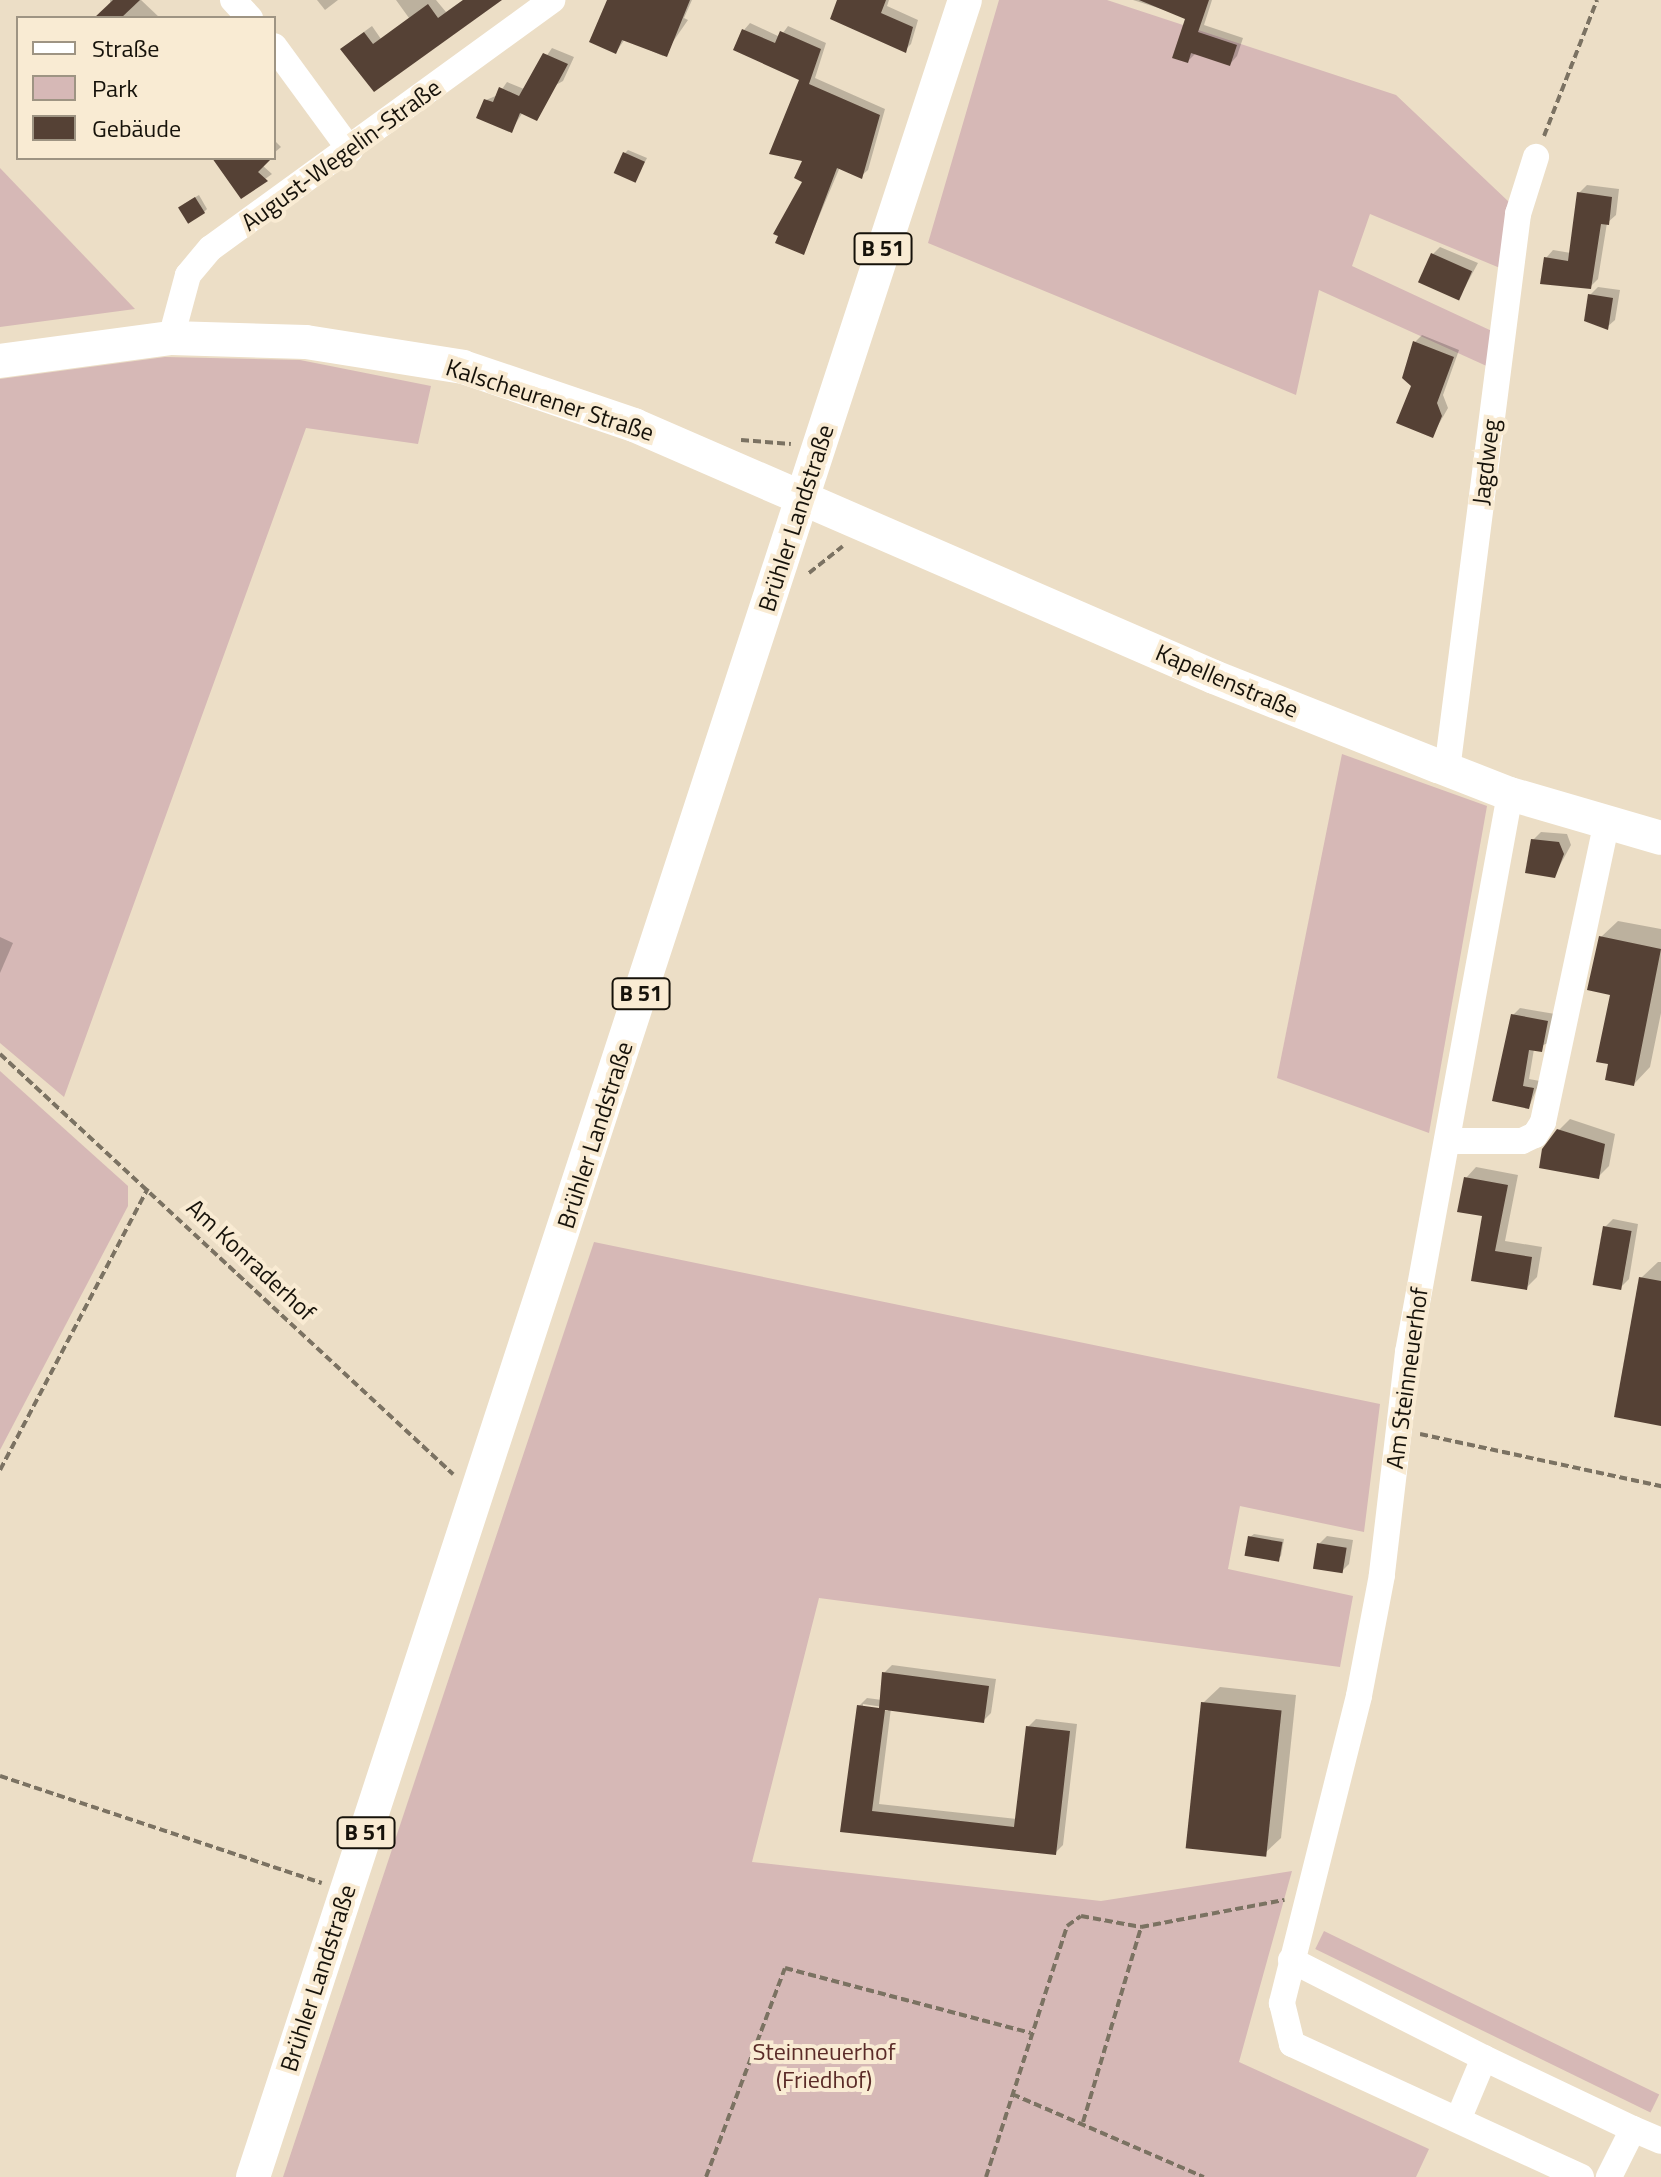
<!DOCTYPE html>
<meta charset="utf-8">
<style>
body{margin:0}
#map{position:relative;width:1661px;height:2177px;overflow:hidden;background:#ecdec6;font-family:"Titillium Web",sans-serif}
div>[style]{position:absolute}
.green>*{inset:0;background:#d6b8b6;transform-origin:0 0}
.shadow>*{inset:0;background:#0003}
.building>*{inset:0;background:#554135;transform-origin:0 0}
.path>*{height:4px;margin-top:-2px;transform-origin:0;background:repeating-linear-gradient(90deg,#7b7262 0 8px,transparent 0 12px)}
.minor>*{height:26px;margin:-13px;padding:0 13px;transform-origin:13px;border-radius:13px;background:#fff}
.major>*{height:34px;margin:-17px;padding:0 17px;transform-origin:17px;border-radius:17px;background:#fff}
span{translate:-50% -50%;white-space:nowrap;text-align:center;line-height:1.15;-webkit-text-stroke:8px #f9ebd3;paint-order:stroke}
.shield-label span{padding:2px 6px;background:#f9ebd3;border:2px solid;border-radius:6px;-webkit-text-stroke-width:0}
.shield-label{font-size:22px;color:#16120a;font-weight:700}
.street-label{font-size:24px;color:#16120a}
.park-label{font-size:24px;color:#5b2b28}
.legend{position:absolute;left:16px;top:16px;width:260px;height:144px;box-sizing:border-box;background:#f9ebd3;border:2px solid #9e9483;margin:0;padding:10px 14px;list-style:none;font-size:24px;color:#16120a}
.legend li{display:flex;align-items:center;gap:16px;height:40px}
.legend b{width:40px;border:2px solid #9e9483}
</style>
<div id="map">
<div class="green">
<i style="clip-path:polygon(999px 0,1107px 0,1396px 95px,1509px 202px,1500px 268px,1370px 214px,1352px 266px,1494px 332px,1491px 368px,1319px 290px,1296px 395px,928px 243px)"></i>
<i style="clip-path:polygon(0 168px,135px 309px,0 327px)"></i>
<i style="clip-path:polygon(165px 357px,300px 360px,431px 386px,418px 444px,306px 428px,64px 1097px,0 1043px,0 379px)"></i>
<i style="clip-path:polygon(1342px 754px,1487px 806px,1429px 1133px,1277px 1078px)"></i>
<i style="clip-path:polygon(0 1071px,128px 1186px,128px 1206px,0 1450px)"></i>
<i style="clip-path:polygon(594px 1242px,1380px 1404px,1364px 1532px,1240px 1506px,1228px 1569px,1353px 1596px,1340px 1667px,819px 1598px,752px 1862px,1101px 1901px,1292px 1871px,1239px 2062px,1429px 2149px,1416px 2177px,283px 2177px)"></i>
<i style="left:1324px;top:1931px;width:373px;height:20px;rotate:26deg"></i>
</div>
<div class="shadow">
<i style="clip-path:polygon(110px 0,141px 0,160px 18px,112px 18px)"></i>
<i style="clip-path:polygon(317px 0,338px 0,325px 10px)"></i>
<i style="clip-path:polygon(396px 0,436px 0,446px 12px,463px 0,494px 0,374px 90px,350px 42px,372px 26px,381px 39px,409px 18px)"></i>
<i style="clip-path:polygon(613px 0,692px 0,684px 18px,688px 20px,663px 56px,625px 39px,616px 52px)"></i>
<i style="clip-path:polygon(839px 0,889px 0,887px 6px,918px 20px,911px 44px,905px 50px)"></i>
<i style="clip-path:polygon(1133px 0,1212px 0,1204px 25px,1243px 38px,1237px 56px,1230px 64px,1196px 53px,1188px 61px,1187px 17px)"></i>
<i style="clip-path:polygon(750px 23px,780px 37px,788px 26px,826px 43px,815px 78px,885px 109px,868px 170px,861px 176px,840px 167px,804px 252px,801px 78px,744px 30px)"></i>
<i style="clip-path:polygon(552px 48px,574px 57px,563px 81px,554px 86px,537px 118px,523px 112px,511px 131px,486px 100px,498px 95px,507px 82px,524px 89px)"></i>
<i style="clip-path:polygon(274px 140px,281px 147px,274px 153px)"></i>
<i style="clip-path:polygon(628px 150px,647px 158px,636px 179px,624px 154px)"></i>
<i style="clip-path:polygon(214px 158px,269px 158px,262px 165px,272px 174px,242px 196px)"></i>
<i style="clip-path:polygon(1587px 185px,1619px 189px,1616px 215px,1607px 223px,1598px 279px,1590px 287px,1546px 258px,1553px 250px,1571px 253px,1579px 193px)"></i>
<i style="clip-path:polygon(199px 195px,207px 209px,204px 212px,184px 204px)"></i>
<i style="clip-path:polygon(1440px 247px,1478px 263px,1459px 298px,1433px 254px)"></i>
<i style="clip-path:polygon(1598px 287px,1620px 290px,1615px 320px,1607px 327px,1590px 295px)"></i>
<i style="clip-path:polygon(1422px 335px,1459px 350px,1443px 395px,1448px 408px,1432px 436px,1413px 386px,1415px 342px)"></i>
<i style="clip-path:polygon(1541px 832px,1567px 834px,1571px 845px,1554px 876px,1533px 840px)"></i>
<i style="clip-path:polygon(1618px 921px,1661px 929px,1661px 1013px,1650px 1067px,1634px 1084px,1610px 1063px,1612px 993px,1601px 937px)"></i>
<i style="clip-path:polygon(0 937px,13px 943px,0 973px)"></i>
<i style="clip-path:polygon(1520px 1008px,1555px 1014px,1548px 1043px,1534px 1049px,1529px 1079px,1540px 1081px,1529px 1107px,1495px 1100px,1513px 1015px)"></i>
<i style="clip-path:polygon(1570px 1119px,1615px 1134px,1609px 1166px,1598px 1177px,1559px 1130px)"></i>
<i style="clip-path:polygon(1476px 1167px,1518px 1175px,1505px 1241px,1542px 1247px,1537px 1277px,1526px 1288px,1473px 1279px,1484px 1215px,1466px 1178px)"></i>
<i style="clip-path:polygon(1613px 1219px,1638px 1224px,1629px 1279px,1621px 1287px,1605px 1227px)"></i>
<i style="clip-path:polygon(1658px 1262px,1661px 1262px,1661px 1424px,1641px 1278px)"></i>
<i style="clip-path:polygon(1254px 1534px,1284px 1539px,1281px 1556px,1278px 1559px,1250px 1537px)"></i>
<i style="clip-path:polygon(1327px 1536px,1353px 1540px,1349px 1564px,1341px 1572px,1319px 1544px)"></i>
<i style="clip-path:polygon(evenodd,892px 1665px,996px 1679px,991px 1713px,983px 1721px,891px 1708px,879px 1804px,1017px 1819px,1028px 1727px,1036px 1719px,1077px 1724px,1063px 1845px,1055px 1853px,842px 1830px,859px 1706px,867px 1698px,882px 1700px,884px 1673px,892px 1665px,863px 1704px,889px 1708px,888px 1711px,863px 1708px,863px 1704px)"></i>
<i style="clip-path:polygon(1220px 1687px,1296px 1695px,1281px 1838px,1264px 1854px,1203px 1703px)"></i>
</div>
<div class="building">
<i style="clip-path:polygon(113px 0,140px 0,121px 18px,94px 18px)"></i>
<i style="clip-path:polygon(463px 0,502px 0,374px 92px,340px 49px,364px 32px,373px 44px,428px 4px,438px 18px)"></i>
<i style="clip-path:polygon(607px 0,690px 0,667px 57px,622px 40px,616px 54px,589px 42px)"></i>
<i style="clip-path:polygon(837px 0,886px 0,881px 13px,913px 27px,906px 53px,830px 19px)"></i>
<i style="clip-path:polygon(1139px 0,1209px 0,1198px 32px,1237px 45px,1230px 66px,1191px 53px,1188px 63px,1172px 58px,1185px 19px)"></i>
<i style="clip-path:polygon(742px 29px,775px 43px,780px 31px,821px 49px,809px 84px,880px 115px,862px 179px,837px 168px,804px 255px,775px 243px,778px 236px,773px 234px,802px 182px,794px 178px,802px 161px,769px 154px,799px 80px,733px 50px)"></i>
<i style="clip-path:polygon(543px 53px,568px 64px,537px 121px,520px 113px,512px 133px,476px 118px,484px 99px,493px 102px,499px 87px,519px 96px)"></i>
<i style="left:623px;top:152px;width:24px;height:23px;rotate:24deg"></i>
<i style="clip-path:polygon(212px 158px,272px 158px,258px 172px,268px 181px,241px 199px)"></i>
<i style="clip-path:polygon(1577px 192px,1612px 197px,1609px 225px,1601px 224px,1591px 289px,1540px 284px,1544px 257px,1568px 261px)"></i>
<i style="left:195px;top:197px;width:19px;height:20px;rotate:58deg"></i>
<i style="left:1431px;top:253px;width:45px;height:32px;rotate:24deg"></i>
<i style="clip-path:polygon(1588px 294px,1613px 298px,1608px 330px,1584px 321px)"></i>
<i style="clip-path:polygon(1413px 341px,1454px 357px,1437px 403px,1442px 416px,1433px 438px,1396px 423px,1411px 386px,1402px 378px)"></i>
<i style="clip-path:polygon(1531px 839px,1559px 842px,1564px 854px,1555px 878px,1525px 873px)"></i>
<i style="clip-path:polygon(1599px 936px,1661px 949px,1634px 1086px,1605px 1080px,1608px 1064px,1596px 1062px,1610px 995px,1587px 990px)"></i>
<i style="clip-path:polygon(1511px 1014px,1548px 1021px,1542px 1052px,1529px 1050px,1523px 1086px,1534px 1088px,1529px 1109px,1492px 1101px)"></i>
<i style="clip-path:polygon(1557px 1129px,1605px 1144px,1599px 1179px,1539px 1168px,1542px 1149px)"></i>
<i style="clip-path:polygon(1464px 1177px,1508px 1185px,1495px 1251px,1532px 1257px,1527px 1290px,1471px 1281px,1482px 1216px,1457px 1212px)"></i>
<i style="left:1603px;top:1226px;width:29px;height:60px;rotate:10deg"></i>
<i style="clip-path:polygon(1639px 1277px,1661px 1281px,1661px 1426px,1614px 1417px)"></i>
<i style="left:1248px;top:1536px;width:35px;height:20px;rotate:10deg"></i>
<i style="left:1317px;top:1543px;width:30px;height:26px;rotate:9deg"></i>
<i style="clip-path:polygon(882px 1672px,989px 1686px,984px 1723px,885px 1710px,872px 1811px,1014px 1827px,1026px 1726px,1070px 1731px,1056px 1855px,840px 1832px,857px 1705px,879px 1708px)"></i>
<i style="left:1201px;top:1702px;width:81px;height:147px;rotate:6deg"></i>
</div>
<div class="path">
<i style="left:1544px;top:136px;width:146px;rotate:-68.7deg"></i>
<i style="left:741px;top:440px;width:50px;rotate:4.6deg"></i>
<i style="left:809px;top:573px;width:43px;rotate:-38.5deg"></i>
<i style="left:0;top:1054px;width:618px;rotate:42.84deg"></i>
<i style="left:1420px;top:1434px;width:247px;rotate:12.2deg"></i>
<i style="left:0;top:1470px;width:318px;rotate:-62.3deg"></i>
<i style="left:0;top:1776px;width:339px;rotate:18.4deg"></i>
<i style="left:1012px;top:2094px;width:209px;rotate:23.4deg"></i>
<i style="left:1083px;top:2122px;width:203px;rotate:-73.4deg"></i>
<i style="left:1141px;top:1927px;width:146px;rotate:-10.7deg"></i>
<i style="left:706px;top:2177px;width:223px;rotate:-69.3deg"></i>
<i style="left:785px;top:1968px;width:254px;rotate:14.8deg"></i>
<i style="left:986px;top:2177px;width:264px;rotate:-72.1deg"></i>
<i style="left:1067px;top:1926px;width:17px;rotate:-36deg"></i>
<i style="left:1081px;top:1916px;width:61px;rotate:10.4deg"></i>
</div>
<div class="minor">
<i style="left:233px;top:0;width:25px;rotate:47deg"></i>
<i style="left:274px;top:46px;width:129px;rotate:53.8deg"></i>
<i style="left:171px;top:338px;width:65px;rotate:-74.9deg"></i>
<i style="left:188px;top:275px;width:35px;rotate:-50deg"></i>
<i style="left:211px;top:248px;width:422px;rotate:-36deg"></i>
<i style="left:1447px;top:770px;width:561px;rotate:-82.72deg"></i>
<i style="left:1518px;top:214px;width:60px;rotate:-72.5deg"></i>
<i style="left:1510px;top:794px;width:567px;rotate:100.36deg"></i>
<i style="left:1408px;top:1352px;width:225px;rotate:96.7deg"></i>
<i style="left:1382px;top:1575px;width:123px;rotate:100.8deg"></i>
<i style="left:1359px;top:1696px;width:317px;rotate:104.1deg"></i>
<i style="left:1282px;top:2003px;width:42px;rotate:76.3deg"></i>
<i style="left:1292px;top:2044px;width:318px;rotate:24.7deg"></i>
<i style="left:1447px;top:1141px;width:75px"></i>
<i style="left:1522px;top:1141px;width:14px;rotate:-25deg"></i>
<i style="left:1535px;top:1135px;width:15px;rotate:-58deg"></i>
<i style="left:1543px;top:1122px;width:307px;rotate:-78deg"></i>
<i style="left:1291px;top:1960px;width:216px;rotate:26.9deg"></i>
<i style="left:1484px;top:2058px;width:67px;rotate:112.8deg"></i>
<i style="left:1484px;top:2058px;width:165px;rotate:25.5deg"></i>
<i style="left:1633px;top:2129px;width:54px;rotate:116.6deg"></i>
<i style="left:1633px;top:2129px;width:30px;rotate:23deg"></i>
</div>
<div class="major">
<i style="left:0;top:361px;width:173px;rotate:-7.7deg"></i>
<i style="left:171px;top:338px;width:135px;rotate:1.7deg"></i>
<i style="left:306px;top:342px;width:159px;rotate:9deg"></i>
<i style="left:463px;top:367px;width:181px;rotate:18.7deg"></i>
<i style="left:634px;top:425px;width:632px;rotate:23.48deg"></i>
<i style="left:1214px;top:677px;width:241px;rotate:21.7deg"></i>
<i style="left:1438px;top:766px;width:77px;rotate:21.3deg"></i>
<i style="left:1510px;top:794px;width:157px;rotate:16.2deg"></i>
<i style="left:253px;top:2177px;width:2290px;rotate:-71.89deg"></i>
</div>
<div class="shield-label">
<span style="left:883px;top:249px">B 51</span>
<span style="left:641px;top:994px">B 51</span>
<span style="left:366px;top:1833px">B 51</span>
</div>
<div class="street-label">
<span style="left:341px;top:155px;rotate:-36deg">August-Wegelin-Straße</span>
<span style="left:550px;top:400px;rotate:18deg">Kalscheurener Straße</span>
<span style="left:1486px;top:462px;rotate:-83deg">Jagdweg</span>
<span style="left:796px;top:518px;rotate:-72deg">Brühler Landstraße</span>
<span style="left:1227px;top:681px;rotate:23deg">Kapellenstraße</span>
<span style="left:595px;top:1135px;rotate:-72deg">Brühler Landstraße</span>
<span style="left:251px;top:1260px;rotate:43deg">Am Konraderhof</span>
<span style="left:1407px;top:1378px;rotate:-82deg">Am Steinneuerhof</span>
<span style="left:318px;top:1978px;rotate:-72deg">Brühler Landstraße</span>
</div>
<div class="park-label">
<span style="left:824px;top:2066px">Steinneuerhof<br>(Friedhof)</span>
</div>
<ul class="legend">
<li><b style="height:10px;background:#fff"></b>Straße</li>
<li><b style="height:22px;background:#d6b8b6"></b>Park</li>
<li><b style="height:22px;background:#554135"></b>Gebäude</li>
</ul>
</div>
